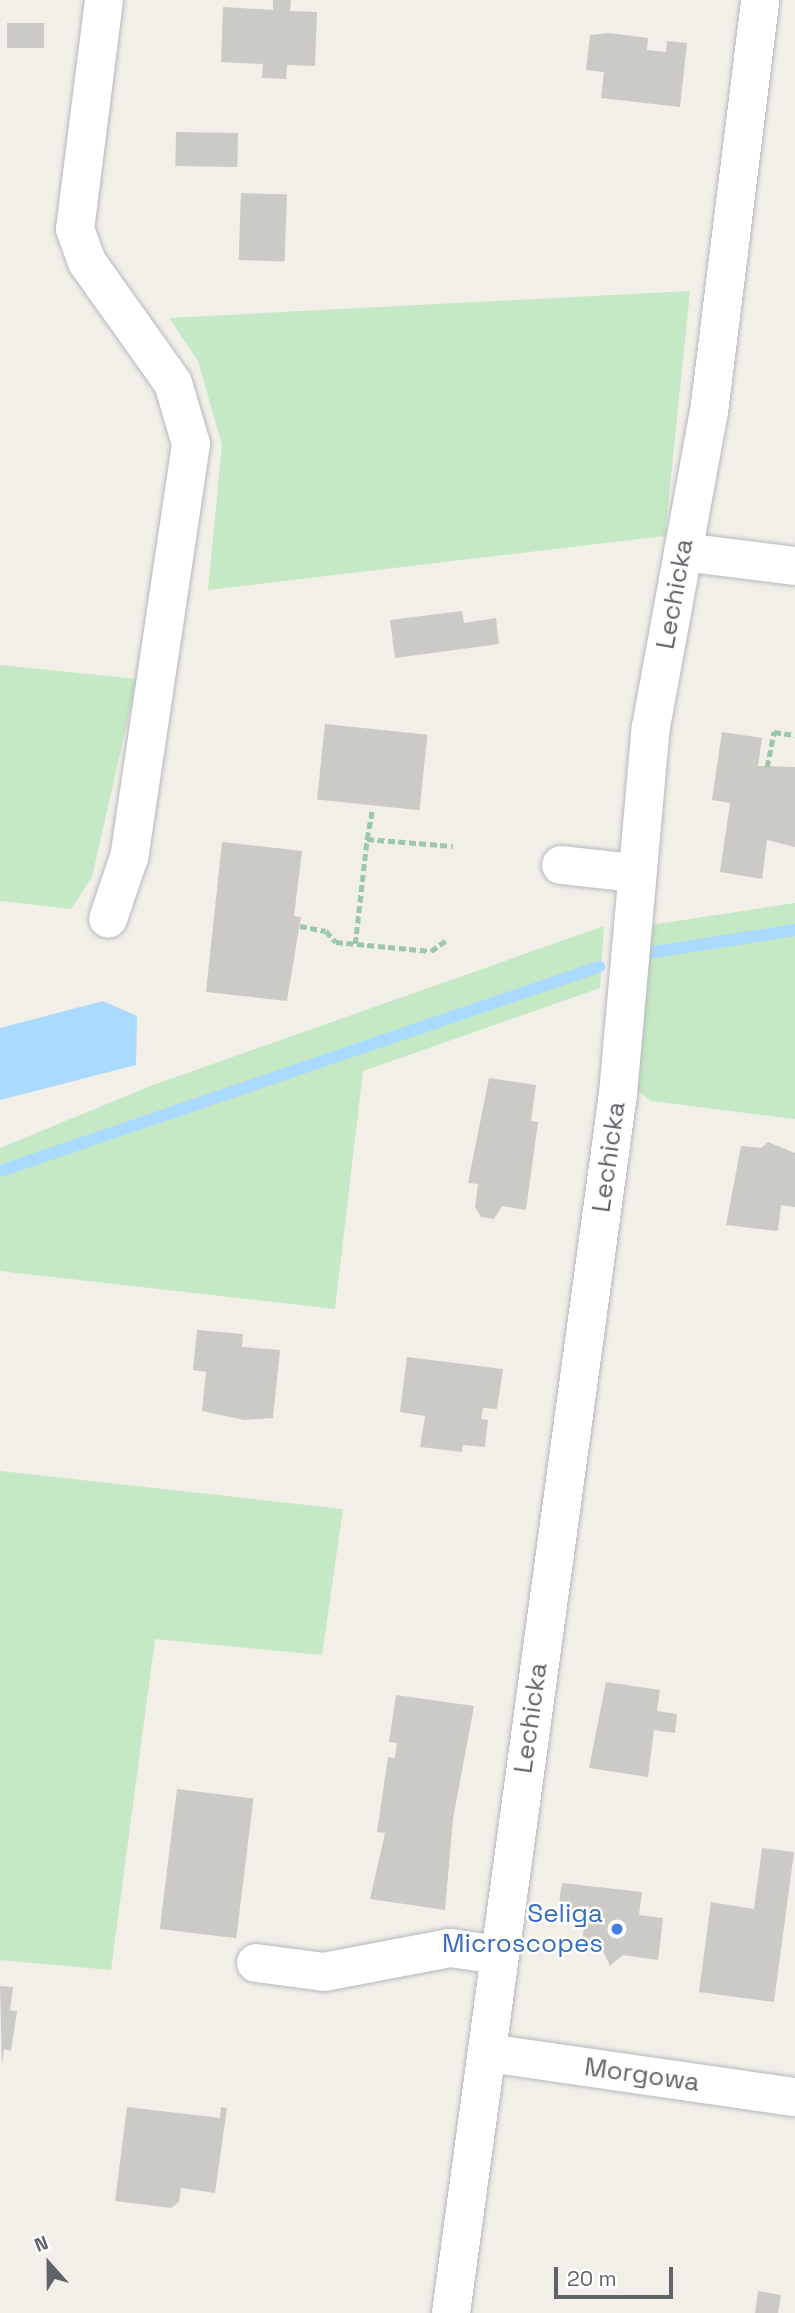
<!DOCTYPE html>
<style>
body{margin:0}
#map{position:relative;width:795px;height:2313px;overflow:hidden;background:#f1efe8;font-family:"Space Grotesk",sans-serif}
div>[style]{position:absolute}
.green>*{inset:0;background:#c5e8c5}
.water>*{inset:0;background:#aadaff}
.stream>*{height:12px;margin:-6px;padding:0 6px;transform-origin:6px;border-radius:6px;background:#aadaff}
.building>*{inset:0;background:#cccac5;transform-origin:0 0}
.path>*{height:4.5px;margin-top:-2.25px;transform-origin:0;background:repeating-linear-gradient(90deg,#9cc7a9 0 7px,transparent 0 10.5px)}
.roads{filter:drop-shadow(0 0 2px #b5b8bc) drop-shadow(0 0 2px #b5b8bc)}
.minor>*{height:38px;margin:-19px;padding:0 19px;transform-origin:19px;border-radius:19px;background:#fff}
.dots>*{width:19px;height:19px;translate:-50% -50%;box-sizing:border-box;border:4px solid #fff;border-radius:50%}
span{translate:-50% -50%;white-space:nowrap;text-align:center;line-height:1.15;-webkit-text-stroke:5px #fff;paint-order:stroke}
.street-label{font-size:26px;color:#5f6368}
.shop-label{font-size:26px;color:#366cbe}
.right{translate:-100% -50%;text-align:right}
.north{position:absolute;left:14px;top:2229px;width:70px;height:70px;-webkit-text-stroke:5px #fff;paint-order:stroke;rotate:339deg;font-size:19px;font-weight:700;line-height:28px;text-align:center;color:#5f6368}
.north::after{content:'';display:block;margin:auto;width:24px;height:32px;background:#5f6368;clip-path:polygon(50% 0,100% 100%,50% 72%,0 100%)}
.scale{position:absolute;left:554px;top:2267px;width:119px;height:32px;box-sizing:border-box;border:4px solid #5f6368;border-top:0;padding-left:9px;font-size:21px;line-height:24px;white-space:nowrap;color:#5f6368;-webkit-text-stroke:5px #fff;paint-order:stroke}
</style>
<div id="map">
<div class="green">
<i style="clip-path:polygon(690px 291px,665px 536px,208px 590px,222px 445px,198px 361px,169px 318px)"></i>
<i style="clip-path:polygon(0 665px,137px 679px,92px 877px,71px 909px,0 901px)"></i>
<i style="clip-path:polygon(795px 903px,795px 1119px,651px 1101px,637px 1090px,651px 925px)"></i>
<i style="clip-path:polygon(604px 926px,600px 988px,363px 1071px,335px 1309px,0 1271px,0 1148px,153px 1085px)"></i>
<i style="clip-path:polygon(0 1471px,343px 1509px,322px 1655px,155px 1639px,111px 1970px,0 1960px)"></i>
</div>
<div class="water">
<i style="clip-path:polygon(103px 1001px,137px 1016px,136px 1065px,0 1100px,0 1028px)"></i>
</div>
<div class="stream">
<i style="left:642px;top:954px;width:155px;rotate:-8.9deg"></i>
<i style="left:0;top:1171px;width:633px;rotate:-18.81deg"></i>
</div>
<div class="building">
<i style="clip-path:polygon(273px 0,291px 0,290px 11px,317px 12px,315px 66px,287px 65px,286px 79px,262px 78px,263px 64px,221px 62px,223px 7px,273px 10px)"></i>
<i style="left:7px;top:23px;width:37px;height:25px"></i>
<i style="clip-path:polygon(609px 33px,648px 38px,647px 50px,666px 52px,667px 41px,687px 43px,680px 107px,601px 98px,604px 72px,586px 70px,590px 35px)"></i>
<i style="left:176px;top:132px;width:62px;height:34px;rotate:1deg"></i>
<i style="left:241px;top:193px;width:46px;height:67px;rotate:2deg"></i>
<i style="clip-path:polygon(462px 611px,464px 623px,496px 618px,499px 644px,395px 658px,390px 620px)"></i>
<i style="left:325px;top:724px;width:103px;height:76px;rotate:6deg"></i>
<i style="clip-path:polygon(722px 732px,762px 738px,758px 766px,795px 767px,795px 847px,767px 840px,762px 879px,720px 872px,730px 803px,712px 800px)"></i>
<i style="clip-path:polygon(222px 842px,302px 851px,294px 916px,301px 917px,287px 1001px,206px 992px)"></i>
<i style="clip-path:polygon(489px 1078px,536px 1085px,531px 1121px,538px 1122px,526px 1210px,502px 1206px,494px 1219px,481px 1217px,475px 1207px,478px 1184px,468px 1183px)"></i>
<i style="clip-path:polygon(768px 1142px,795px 1153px,795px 1207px,781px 1205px,778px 1231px,726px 1225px,741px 1146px,761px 1148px)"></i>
<i style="clip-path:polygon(197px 1330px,243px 1334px,242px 1347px,280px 1350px,273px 1418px,244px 1420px,202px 1411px,206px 1372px,193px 1370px)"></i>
<i style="clip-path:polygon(407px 1357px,503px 1369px,497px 1409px,483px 1408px,481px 1419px,488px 1420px,485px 1447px,463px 1445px,462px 1452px,420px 1447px,425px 1416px,400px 1412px)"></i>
<i style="clip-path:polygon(606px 1682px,660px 1690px,657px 1711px,677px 1714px,675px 1733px,654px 1730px,648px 1777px,589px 1768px)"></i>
<i style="clip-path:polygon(396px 1695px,474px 1706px,453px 1819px,445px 1910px,370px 1899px,385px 1833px,377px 1832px,388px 1757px,395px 1758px,397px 1743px,389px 1742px)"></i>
<i style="left:177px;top:1789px;width:77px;height:141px;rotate:7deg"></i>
<i style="clip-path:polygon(762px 1848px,794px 1852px,774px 2002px,699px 1992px,711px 1902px,754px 1909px)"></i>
<i style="clip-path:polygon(562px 1883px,642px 1892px,639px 1915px,663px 1918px,658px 1960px,623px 1955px,610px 1966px,603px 1951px,581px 1948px,586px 1913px,558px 1909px)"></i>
<i style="clip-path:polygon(0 1986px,13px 1987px,10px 2010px,17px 2011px,11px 2051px,4px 2049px,2px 2065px)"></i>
<i style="clip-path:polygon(127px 2107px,220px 2118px,221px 2107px,227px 2108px,215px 2193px,181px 2188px,179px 2202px,171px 2208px,115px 2201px)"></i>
<i style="clip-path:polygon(758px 2291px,781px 2295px,778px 2313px,755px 2313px)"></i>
</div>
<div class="path">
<i style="left:767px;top:767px;width:36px;rotate:-79deg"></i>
<i style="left:774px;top:732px;width:21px;rotate:8deg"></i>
<i style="left:367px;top:839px;width:28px;rotate:-80deg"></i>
<i style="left:300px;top:926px;width:26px;rotate:11deg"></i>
<i style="left:326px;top:931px;width:15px;rotate:48deg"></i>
<i style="left:336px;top:942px;width:95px;rotate:5.4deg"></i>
<i style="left:431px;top:951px;width:21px;rotate:-35deg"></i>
<i style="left:355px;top:944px;width:106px;rotate:-83.5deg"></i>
<i style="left:367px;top:839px;width:86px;rotate:4.7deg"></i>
</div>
<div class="roads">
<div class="minor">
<i style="left:104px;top:0;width:231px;rotate:97.2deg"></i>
<i style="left:75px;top:229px;width:35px;rotate:70deg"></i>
<i style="left:87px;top:262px;width:148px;rotate:54.6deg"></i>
<i style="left:173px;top:383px;width:64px;rotate:73.6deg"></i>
<i style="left:191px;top:444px;width:418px;rotate:98.5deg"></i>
<i style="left:129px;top:857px;width:65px;rotate:108.7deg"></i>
<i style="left:683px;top:552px;width:113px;rotate:7.1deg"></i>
<i style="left:561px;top:865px;width:73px;rotate:6.3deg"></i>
<i style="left:256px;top:1963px;width:69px;rotate:7.5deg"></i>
<i style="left:324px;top:1972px;width:128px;rotate:-10.8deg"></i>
<i style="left:450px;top:1948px;width:49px;rotate:8.3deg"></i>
<i style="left:488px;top:2053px;width:310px;rotate:8.2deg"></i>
<i style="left:451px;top:2313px;width:1230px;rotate:-82.2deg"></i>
<i style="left:618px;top:1094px;width:368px;rotate:-84.9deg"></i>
<i style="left:651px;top:727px;width:320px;rotate:-79.6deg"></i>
<i style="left:709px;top:412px;width:415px;rotate:-82.9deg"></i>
</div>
</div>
<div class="dots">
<i style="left:617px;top:1929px;background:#3f7fe0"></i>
</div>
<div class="street-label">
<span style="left:675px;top:594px;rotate:-80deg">Lechicka</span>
<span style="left:609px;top:1157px;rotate:-82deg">Lechicka</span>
<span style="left:531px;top:1718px;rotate:-82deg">Lechicka</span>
<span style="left:642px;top:2075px;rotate:8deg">Morgowa</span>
</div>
<div class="shop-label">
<span class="right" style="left:603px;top:1929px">Seliga<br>Microscopes</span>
</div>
<div class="north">N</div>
<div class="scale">20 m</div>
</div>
